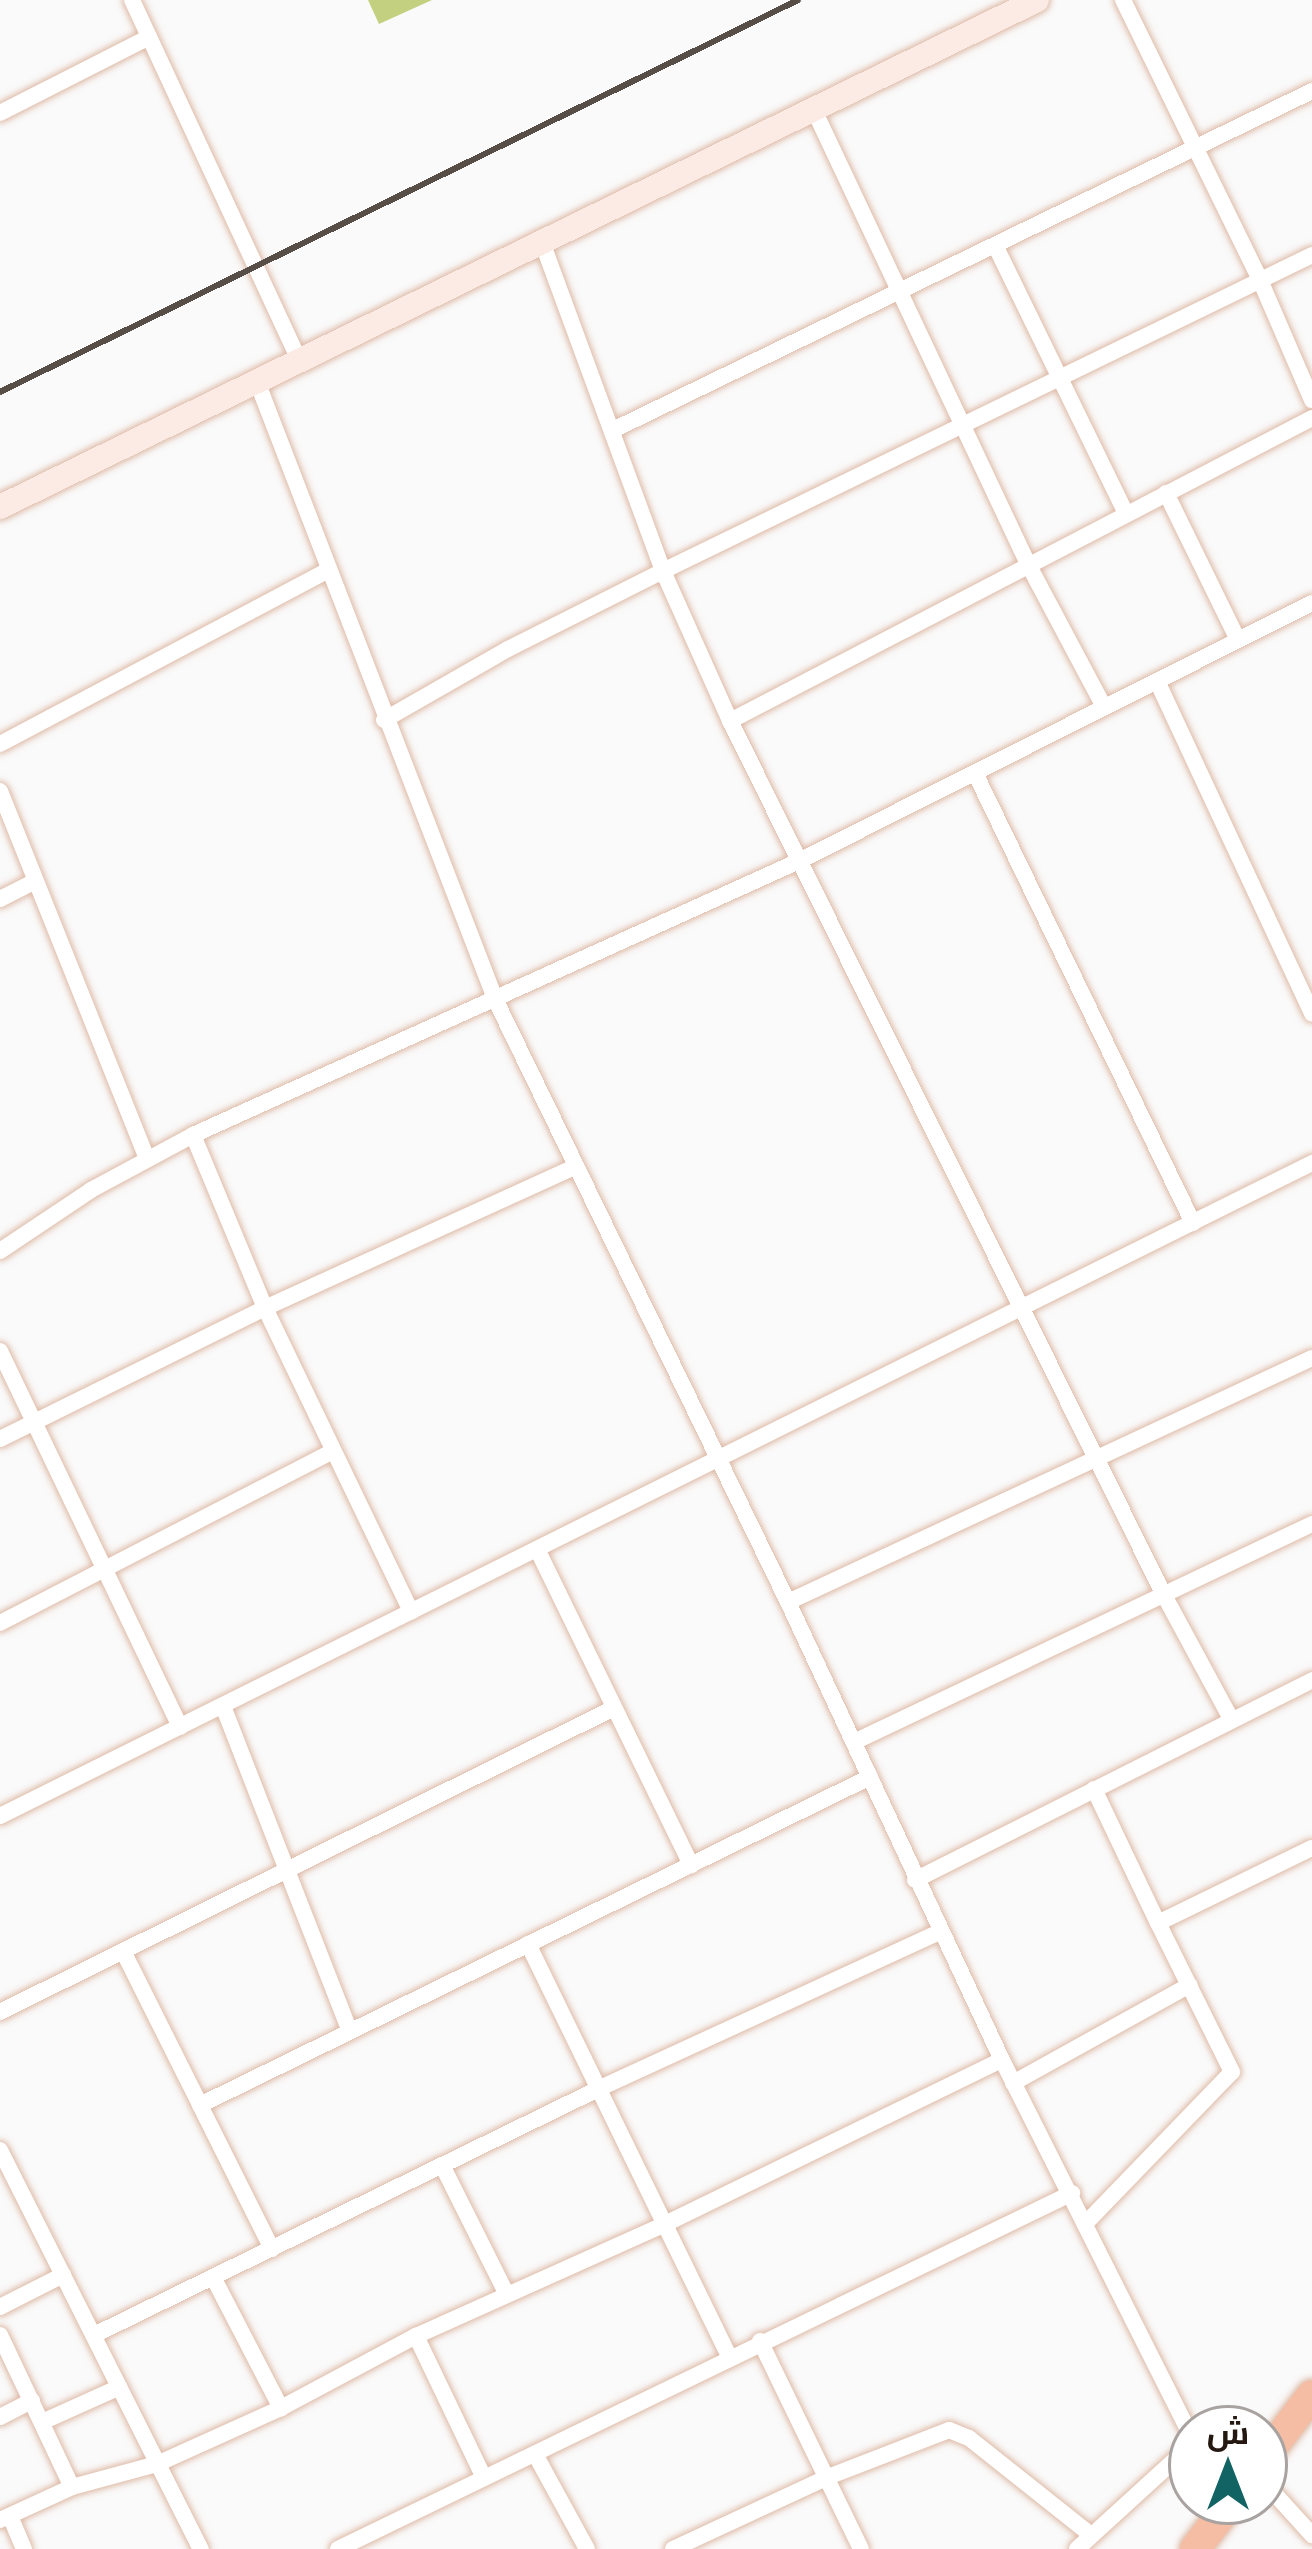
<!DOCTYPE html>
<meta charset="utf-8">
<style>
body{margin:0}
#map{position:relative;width:1312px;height:2549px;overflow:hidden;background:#fafafa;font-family:"Open Sans",Cairo,sans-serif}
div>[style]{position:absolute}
.green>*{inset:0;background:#c3d080}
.roads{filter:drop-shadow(0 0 3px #debba8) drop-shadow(0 0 3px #debba8)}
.street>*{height:16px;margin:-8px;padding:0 8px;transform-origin:8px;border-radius:8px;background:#fff}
.secondary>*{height:24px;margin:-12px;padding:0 12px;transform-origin:12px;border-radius:12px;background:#fcebe4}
.highway>*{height:30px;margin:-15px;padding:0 15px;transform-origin:15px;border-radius:15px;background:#f4bda4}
.rail>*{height:6px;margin:-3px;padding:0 3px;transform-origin:3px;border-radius:3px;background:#584e48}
span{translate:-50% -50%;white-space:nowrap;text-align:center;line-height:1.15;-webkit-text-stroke:12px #fff;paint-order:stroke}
.north{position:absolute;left:1168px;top:2405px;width:120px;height:120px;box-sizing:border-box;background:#fff;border:3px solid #a8a3a0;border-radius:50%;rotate:0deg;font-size:33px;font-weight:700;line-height:48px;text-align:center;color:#251811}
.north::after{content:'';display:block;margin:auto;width:42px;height:54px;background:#126363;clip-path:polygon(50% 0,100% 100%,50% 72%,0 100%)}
</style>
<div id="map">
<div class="green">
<i style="clip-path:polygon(368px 0,432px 0,379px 24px)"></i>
</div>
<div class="roads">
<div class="street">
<i style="left:132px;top:0;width:395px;rotate:65.1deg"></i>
<i style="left:1123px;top:0;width:312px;rotate:63.9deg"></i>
<i style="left:1260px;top:280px;width:131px;rotate:66.6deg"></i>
<i style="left:814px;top:110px;width:502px;rotate:64.76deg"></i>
<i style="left:1028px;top:564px;width:162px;rotate:62deg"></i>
<i style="left:0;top:113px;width:167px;rotate:-27deg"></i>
<i style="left:542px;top:242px;width:351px;rotate:69.8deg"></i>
<i style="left:663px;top:571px;width:164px;rotate:65.9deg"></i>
<i style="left:730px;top:721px;width:976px;rotate:63.59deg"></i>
<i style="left:1164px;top:1595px;width:141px;rotate:61.6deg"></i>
<i style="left:995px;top:245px;width:298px;rotate:64deg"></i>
<i style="left:256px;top:379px;width:667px;rotate:68.9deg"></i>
<i style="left:496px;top:1001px;width:668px;rotate:64.09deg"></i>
<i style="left:788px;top:1602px;width:506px;rotate:64.96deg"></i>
<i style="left:1002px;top:2060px;width:422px;rotate:63.3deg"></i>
<i style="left:613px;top:430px;width:777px;rotate:-25.87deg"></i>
<i style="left:1166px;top:493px;width:161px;rotate:63.9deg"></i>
<i style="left:1157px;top:681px;width:367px;rotate:65deg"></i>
<i style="left:384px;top:720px;width:143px;rotate:-29.8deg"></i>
<i style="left:508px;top:649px;width:174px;rotate:-26.7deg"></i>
<i style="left:663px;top:571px;width:722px;rotate:-25.96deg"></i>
<i style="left:730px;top:721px;width:656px;rotate:-27.5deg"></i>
<i style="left:0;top:744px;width:371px;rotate:-27.9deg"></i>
<i style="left:975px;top:773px;width:500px;rotate:64.15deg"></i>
<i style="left:0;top:791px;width:396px;rotate:68.2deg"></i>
<i style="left:0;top:899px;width:39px;rotate:-27deg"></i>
<i style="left:193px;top:1135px;width:187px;rotate:67.4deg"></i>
<i style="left:265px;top:1308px;width:337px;rotate:64.3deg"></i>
<i style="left:0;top:1251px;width:110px;rotate:-33.8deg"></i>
<i style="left:91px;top:1190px;width:116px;rotate:-28.3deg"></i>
<i style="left:193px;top:1135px;width:665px;rotate:-24.33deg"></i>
<i style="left:799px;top:861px;width:574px;rotate:-26.7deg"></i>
<i style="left:0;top:1351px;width:417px;rotate:64.4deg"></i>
<i style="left:0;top:1439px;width:296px;rotate:-26.3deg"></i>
<i style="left:265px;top:1308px;width:340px;rotate:-24.5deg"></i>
<i style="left:537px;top:1549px;width:352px;rotate:64deg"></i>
<i style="left:788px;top:1602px;width:578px;rotate:-24.97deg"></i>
<i style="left:0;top:1623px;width:375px;rotate:-27.3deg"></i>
<i style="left:223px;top:1706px;width:349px;rotate:68.7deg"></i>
<i style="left:854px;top:1742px;width:507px;rotate:-25.45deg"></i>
<i style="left:1094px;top:1789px;width:148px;rotate:64.5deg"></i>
<i style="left:1158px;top:1923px;width:171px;rotate:-26deg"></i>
<i style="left:0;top:1816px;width:1466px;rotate:-26.46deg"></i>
<i style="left:915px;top:1880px;width:445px;rotate:-26.7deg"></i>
<i style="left:528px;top:1944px;width:459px;rotate:64deg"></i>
<i style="left:123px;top:1951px;width:172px;rotate:63.4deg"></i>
<i style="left:0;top:2012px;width:685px;rotate:-26.34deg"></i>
<i style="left:1013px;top:2083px;width:202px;rotate:-29deg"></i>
<i style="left:0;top:2150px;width:447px;rotate:63.3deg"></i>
<i style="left:442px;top:2165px;width:143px;rotate:63.4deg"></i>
<i style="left:1085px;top:2224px;width:211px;rotate:-46deg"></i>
<i style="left:1232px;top:2072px;width:166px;rotate:-116.4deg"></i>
<i style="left:272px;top:2249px;width:161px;rotate:-116.6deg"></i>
<i style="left:200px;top:2105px;width:746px;rotate:-26.08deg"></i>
<i style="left:213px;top:2277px;width:148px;rotate:62.6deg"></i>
<i style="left:0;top:2307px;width:71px;rotate:-26.9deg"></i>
<i style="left:0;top:2335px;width:168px;rotate:64.7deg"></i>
<i style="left:94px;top:2335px;width:559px;rotate:-26.01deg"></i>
<i style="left:596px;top:2090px;width:379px;rotate:-24.7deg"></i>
<i style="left:416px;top:2336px;width:157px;rotate:64.4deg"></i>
<i style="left:760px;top:2341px;width:231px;rotate:64.1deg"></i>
<i style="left:0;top:2417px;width:36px;rotate:-27deg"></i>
<i style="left:42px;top:2422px;width:85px;rotate:-24.2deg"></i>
<i style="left:535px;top:2454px;width:108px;rotate:61.3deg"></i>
<i style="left:1264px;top:2482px;width:72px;rotate:47.8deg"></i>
<i style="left:10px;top:2516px;width:36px;rotate:67deg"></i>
<i style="left:0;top:2520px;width:79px;rotate:-24.6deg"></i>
<i style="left:72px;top:2487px;width:88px;rotate:-15.1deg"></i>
<i style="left:157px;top:2464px;width:136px;rotate:-24.3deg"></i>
<i style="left:281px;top:2408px;width:153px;rotate:-28.1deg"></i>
<i style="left:416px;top:2336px;width:269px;rotate:-24.2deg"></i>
<i style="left:661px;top:2226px;width:379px;rotate:-26deg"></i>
<i style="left:338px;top:2549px;width:816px;rotate:-25.87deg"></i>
<i style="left:673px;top:2549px;width:171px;rotate:-24.9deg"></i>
<i style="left:828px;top:2477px;width:130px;rotate:-21.2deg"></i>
<i style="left:949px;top:2430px;width:22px;rotate:22deg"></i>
<i style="left:969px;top:2438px;width:156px;rotate:38.5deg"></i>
<i style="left:1077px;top:2549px;width:156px;rotate:-42.4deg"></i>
</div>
<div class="secondary">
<i style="left:0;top:507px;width:1154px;rotate:-26.05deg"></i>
</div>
<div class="highway">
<i style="left:1264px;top:2458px;width:79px;rotate:-52.7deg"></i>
<i style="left:1195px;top:2549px;width:61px;rotate:-52.4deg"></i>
</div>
</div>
<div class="rail">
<i style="left:0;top:392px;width:889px;rotate:-26.16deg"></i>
</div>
<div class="north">ش</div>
</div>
